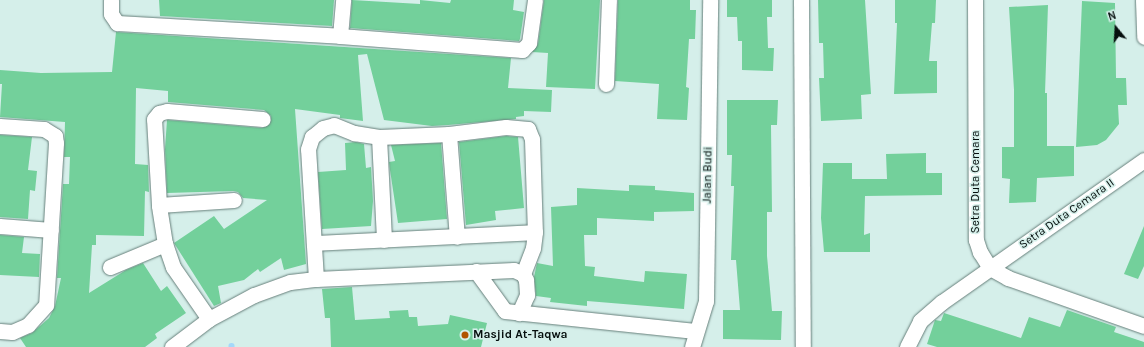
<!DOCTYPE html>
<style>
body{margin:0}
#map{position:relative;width:1144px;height:347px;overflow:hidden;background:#d5efea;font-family:Karla,sans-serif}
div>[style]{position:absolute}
.stream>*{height:5.5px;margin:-2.75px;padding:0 2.75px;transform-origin:2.75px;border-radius:2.75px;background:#a4d8f9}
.building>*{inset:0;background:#73d09b}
.roads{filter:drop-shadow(0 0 1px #667f7a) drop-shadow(0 0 1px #667f7a)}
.minor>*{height:15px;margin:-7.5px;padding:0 7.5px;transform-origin:7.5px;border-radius:7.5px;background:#fff}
.dots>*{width:11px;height:11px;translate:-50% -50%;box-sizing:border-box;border:2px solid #d5efea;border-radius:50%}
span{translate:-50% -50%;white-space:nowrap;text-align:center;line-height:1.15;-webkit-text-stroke:3px #d5efea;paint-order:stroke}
.street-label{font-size:12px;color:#060f0e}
.poi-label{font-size:12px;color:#060f0e;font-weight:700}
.left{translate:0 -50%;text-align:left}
.north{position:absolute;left:1096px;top:8px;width:40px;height:40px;-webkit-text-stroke:3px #d5efea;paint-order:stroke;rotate:342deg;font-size:11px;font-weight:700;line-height:16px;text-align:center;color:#060f0e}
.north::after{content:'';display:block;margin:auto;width:14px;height:18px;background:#060f0e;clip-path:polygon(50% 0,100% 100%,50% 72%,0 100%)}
</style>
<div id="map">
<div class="stream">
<i style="left:232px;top:346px;width:1px;rotate:90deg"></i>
</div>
<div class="building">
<i style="clip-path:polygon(159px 0,334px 0,332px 26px,160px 16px)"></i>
<i style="clip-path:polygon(352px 0,420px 4px,420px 0,450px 3px,451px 0,514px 0,513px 10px,524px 12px,520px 39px,519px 41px,350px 28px)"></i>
<i style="clip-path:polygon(544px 0,600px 0,595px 89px,546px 87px,548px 53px,532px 52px,538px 44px)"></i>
<i style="clip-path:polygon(618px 0,690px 0,690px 10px,696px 10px,695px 39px,689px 39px,686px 87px,689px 88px,687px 120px,657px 119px,659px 84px,615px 81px)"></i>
<i style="clip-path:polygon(727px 0,772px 0,772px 17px,767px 17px,768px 48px,774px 48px,773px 71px,742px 70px,742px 41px,738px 41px,737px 17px,727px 17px)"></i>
<i style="clip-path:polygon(818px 0,865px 0,871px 94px,861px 95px,862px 119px,821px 121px,819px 78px,824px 78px,823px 43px,819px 43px)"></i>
<i style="clip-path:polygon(895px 0,936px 0,935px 23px,932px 23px,929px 61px,937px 61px,937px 93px,894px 94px,897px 23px,895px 23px)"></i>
<i style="clip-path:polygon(1082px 1px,1115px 3px,1116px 78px,1126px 78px,1127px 105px,1118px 105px,1119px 124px,1106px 140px,1097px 145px,1076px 147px)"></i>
<i style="clip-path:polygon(1048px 5px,1045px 93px,1047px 93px,1047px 146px,1074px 146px,1074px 176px,1037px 178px,1036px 202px,1009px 203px,1010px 179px,1002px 178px,1002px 147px,1014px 147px,1014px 90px,1009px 7px)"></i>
<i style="clip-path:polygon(116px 32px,511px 58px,508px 88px,552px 90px,551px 112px,524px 111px,524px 116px,516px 117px,516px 119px,448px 125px,432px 126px,384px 120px,367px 54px,358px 55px,363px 121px,340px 118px,340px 115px,295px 109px,306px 264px,284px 270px,281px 258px,260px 272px,258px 269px,244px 280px,218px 286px,221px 303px,214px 306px,174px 243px,214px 216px,224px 229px,267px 200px,243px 198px,238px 192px,233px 191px,167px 193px,165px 149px,167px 120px,262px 128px,270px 124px,271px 116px,264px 110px,168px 102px,168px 91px,136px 88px,135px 164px,148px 165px,149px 192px,145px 191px,144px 236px,96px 235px,96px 245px,92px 245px,89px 293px,126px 270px,143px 263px,161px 291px,167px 286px,186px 313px,155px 334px,157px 338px,145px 347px,26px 347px,20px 338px,32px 333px,49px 318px,55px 306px,61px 278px,57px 278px,63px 184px,69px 184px,70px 157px,64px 157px,65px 122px,0 117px,2px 84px,0 84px,0 70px,41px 73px,112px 72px)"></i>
<i style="clip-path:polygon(727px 100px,778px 100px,777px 125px,771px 125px,772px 212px,767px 212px,767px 256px,772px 311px,782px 311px,781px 340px,723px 339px,723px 310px,740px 310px,736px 260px,731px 260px,734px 186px,731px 186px,732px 155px,727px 155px)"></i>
<i style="clip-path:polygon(0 135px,32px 137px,28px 170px,37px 171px,35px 191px,30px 190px,28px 219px,0 217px)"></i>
<i style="clip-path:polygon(506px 136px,518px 137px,524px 208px,495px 211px,496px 220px,466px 225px,459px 142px)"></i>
<i style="clip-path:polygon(356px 142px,364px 144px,366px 168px,371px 167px,373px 201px,371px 226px,322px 229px,318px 172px,346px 170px,345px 143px)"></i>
<i style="clip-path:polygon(441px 143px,447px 219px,398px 223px,390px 170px,389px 162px,395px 161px,391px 145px)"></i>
<i style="clip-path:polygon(926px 153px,926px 173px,942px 173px,942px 195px,865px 196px,864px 235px,870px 233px,870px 252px,824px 252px,821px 218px,823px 163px,852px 163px,852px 179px,887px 179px,886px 154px)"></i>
<i style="clip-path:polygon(629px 185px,655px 186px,655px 190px,694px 193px,694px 211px,654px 212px,654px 221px,597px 218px,597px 235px,584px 235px,585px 266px,595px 267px,594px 276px,644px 282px,645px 271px,687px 274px,684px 309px,587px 301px,587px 306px,550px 302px,551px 298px,536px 296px,534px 277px,537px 263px,553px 266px,551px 207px,577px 205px,577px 188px,629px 191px)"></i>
<i style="clip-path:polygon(1144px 226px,1144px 266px,1138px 279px,1124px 274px)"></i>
<i style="clip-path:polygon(0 235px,24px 237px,22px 253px,40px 254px,39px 277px,0 275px)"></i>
<i style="clip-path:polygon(352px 287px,355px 320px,390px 318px,389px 311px,408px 310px,409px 317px,417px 317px,418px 326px,448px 324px,450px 315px,487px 323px,481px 347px,331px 347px,330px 318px,325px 318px,322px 289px)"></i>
<i style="clip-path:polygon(1067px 310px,1116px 327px,1114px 332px,1144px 342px,1144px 347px,937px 347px,927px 344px,935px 320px,941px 321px,944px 313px,1021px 338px,1029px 317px,1060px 327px)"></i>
</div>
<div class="roads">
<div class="minor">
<i style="left:111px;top:0;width:14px;rotate:90deg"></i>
<i style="left:111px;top:14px;width:11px;rotate:56deg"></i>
<i style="left:117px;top:23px;width:223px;rotate:3.3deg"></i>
<i style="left:340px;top:36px;width:183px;rotate:4.4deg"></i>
<i style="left:522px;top:50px;width:10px;rotate:-45deg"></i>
<i style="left:529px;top:43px;width:43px;rotate:-82.1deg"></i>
<i style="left:801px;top:0;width:346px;rotate:89.7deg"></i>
<i style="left:975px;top:0;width:240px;rotate:89.8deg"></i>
<i style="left:976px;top:240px;width:13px;rotate:72deg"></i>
<i style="left:980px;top:252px;width:19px;rotate:58deg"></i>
<i style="left:990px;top:268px;width:21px;rotate:29deg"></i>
<i style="left:1008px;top:278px;width:144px;rotate:19.4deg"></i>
<i style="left:1143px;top:0;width:37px;rotate:88deg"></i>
<i style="left:340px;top:36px;width:36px;rotate:-85deg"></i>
<i style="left:606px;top:84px;width:84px;rotate:-88deg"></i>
<i style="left:0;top:126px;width:44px;rotate:3.9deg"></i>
<i style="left:44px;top:129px;width:13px;rotate:32deg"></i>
<i style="left:55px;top:136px;width:7px;rotate:82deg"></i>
<i style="left:56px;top:143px;width:162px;rotate:93.5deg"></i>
<i style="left:46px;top:305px;width:27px;rotate:132deg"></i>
<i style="left:28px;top:325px;width:17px;rotate:156deg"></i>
<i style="left:12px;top:332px;width:12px;rotate:-175deg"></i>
<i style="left:449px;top:134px;width:103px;rotate:85.6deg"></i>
<i style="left:379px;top:137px;width:103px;rotate:87.2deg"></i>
<i style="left:159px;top:205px;width:75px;rotate:-3.8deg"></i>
<i style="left:0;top:226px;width:51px;rotate:4.5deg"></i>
<i style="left:314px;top:243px;width:221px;rotate:-2.8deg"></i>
<i style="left:110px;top:267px;width:60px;rotate:-22.7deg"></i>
<i style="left:476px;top:271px;width:49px;rotate:54.1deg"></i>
<i style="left:505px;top:311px;width:191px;rotate:6deg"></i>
<i style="left:316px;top:279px;width:130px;rotate:-93.5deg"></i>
<i style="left:308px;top:149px;width:13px;rotate:-72deg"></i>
<i style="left:312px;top:137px;width:14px;rotate:-39deg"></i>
<i style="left:323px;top:128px;width:11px;rotate:-15deg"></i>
<i style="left:334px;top:125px;width:22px;rotate:22deg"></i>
<i style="left:354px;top:133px;width:25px;rotate:9deg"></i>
<i style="left:379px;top:137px;width:70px;rotate:-2.5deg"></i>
<i style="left:449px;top:134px;width:57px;rotate:-7deg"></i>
<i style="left:506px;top:127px;width:22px;rotate:5deg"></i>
<i style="left:528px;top:129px;width:11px;rotate:68deg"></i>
<i style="left:532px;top:139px;width:93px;rotate:88.2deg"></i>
<i style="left:535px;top:232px;width:16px;rotate:97deg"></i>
<i style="left:533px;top:248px;width:28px;rotate:111deg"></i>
<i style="left:209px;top:319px;width:63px;rotate:-124.7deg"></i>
<i style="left:173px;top:267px;width:24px;rotate:-109deg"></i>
<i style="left:165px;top:244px;width:39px;rotate:-99deg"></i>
<i style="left:159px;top:205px;width:86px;rotate:-93.3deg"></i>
<i style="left:154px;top:119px;width:8px;rotate:-50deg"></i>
<i style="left:159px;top:113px;width:8px;rotate:-14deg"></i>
<i style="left:167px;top:111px;width:96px;rotate:4.8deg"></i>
<i style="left:172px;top:347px;width:46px;rotate:-37.1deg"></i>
<i style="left:209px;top:319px;width:51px;rotate:-28.1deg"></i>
<i style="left:254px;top:295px;width:38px;rotate:-20deg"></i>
<i style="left:290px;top:282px;width:26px;rotate:-7deg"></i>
<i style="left:316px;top:279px;width:198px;rotate:-2.6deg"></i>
<i style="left:514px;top:270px;width:10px;rotate:24deg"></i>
<i style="left:523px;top:274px;width:7px;rotate:63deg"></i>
<i style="left:526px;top:280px;width:15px;rotate:86deg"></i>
<i style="left:527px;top:295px;width:20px;rotate:114deg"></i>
<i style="left:692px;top:347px;width:48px;rotate:-73.1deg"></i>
<i style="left:706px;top:301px;width:301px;rotate:-89.2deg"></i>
<i style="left:907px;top:347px;width:29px;rotate:-63deg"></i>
<i style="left:920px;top:321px;width:29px;rotate:-41deg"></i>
<i style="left:942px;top:302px;width:247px;rotate:-35.1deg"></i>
</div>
</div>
<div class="dots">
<i style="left:465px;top:335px;background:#b15301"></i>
</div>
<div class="street-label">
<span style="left:708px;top:175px;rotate:-89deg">Jalan Budi</span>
<span style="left:976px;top:182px;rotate:-90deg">Setra Duta Cemara</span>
<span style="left:1067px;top:214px;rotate:-35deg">Setra Duta Cemara II</span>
</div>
<div class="poi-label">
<span class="left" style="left:473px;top:335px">Masjid At-Taqwa</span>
</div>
<div class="north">N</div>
</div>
